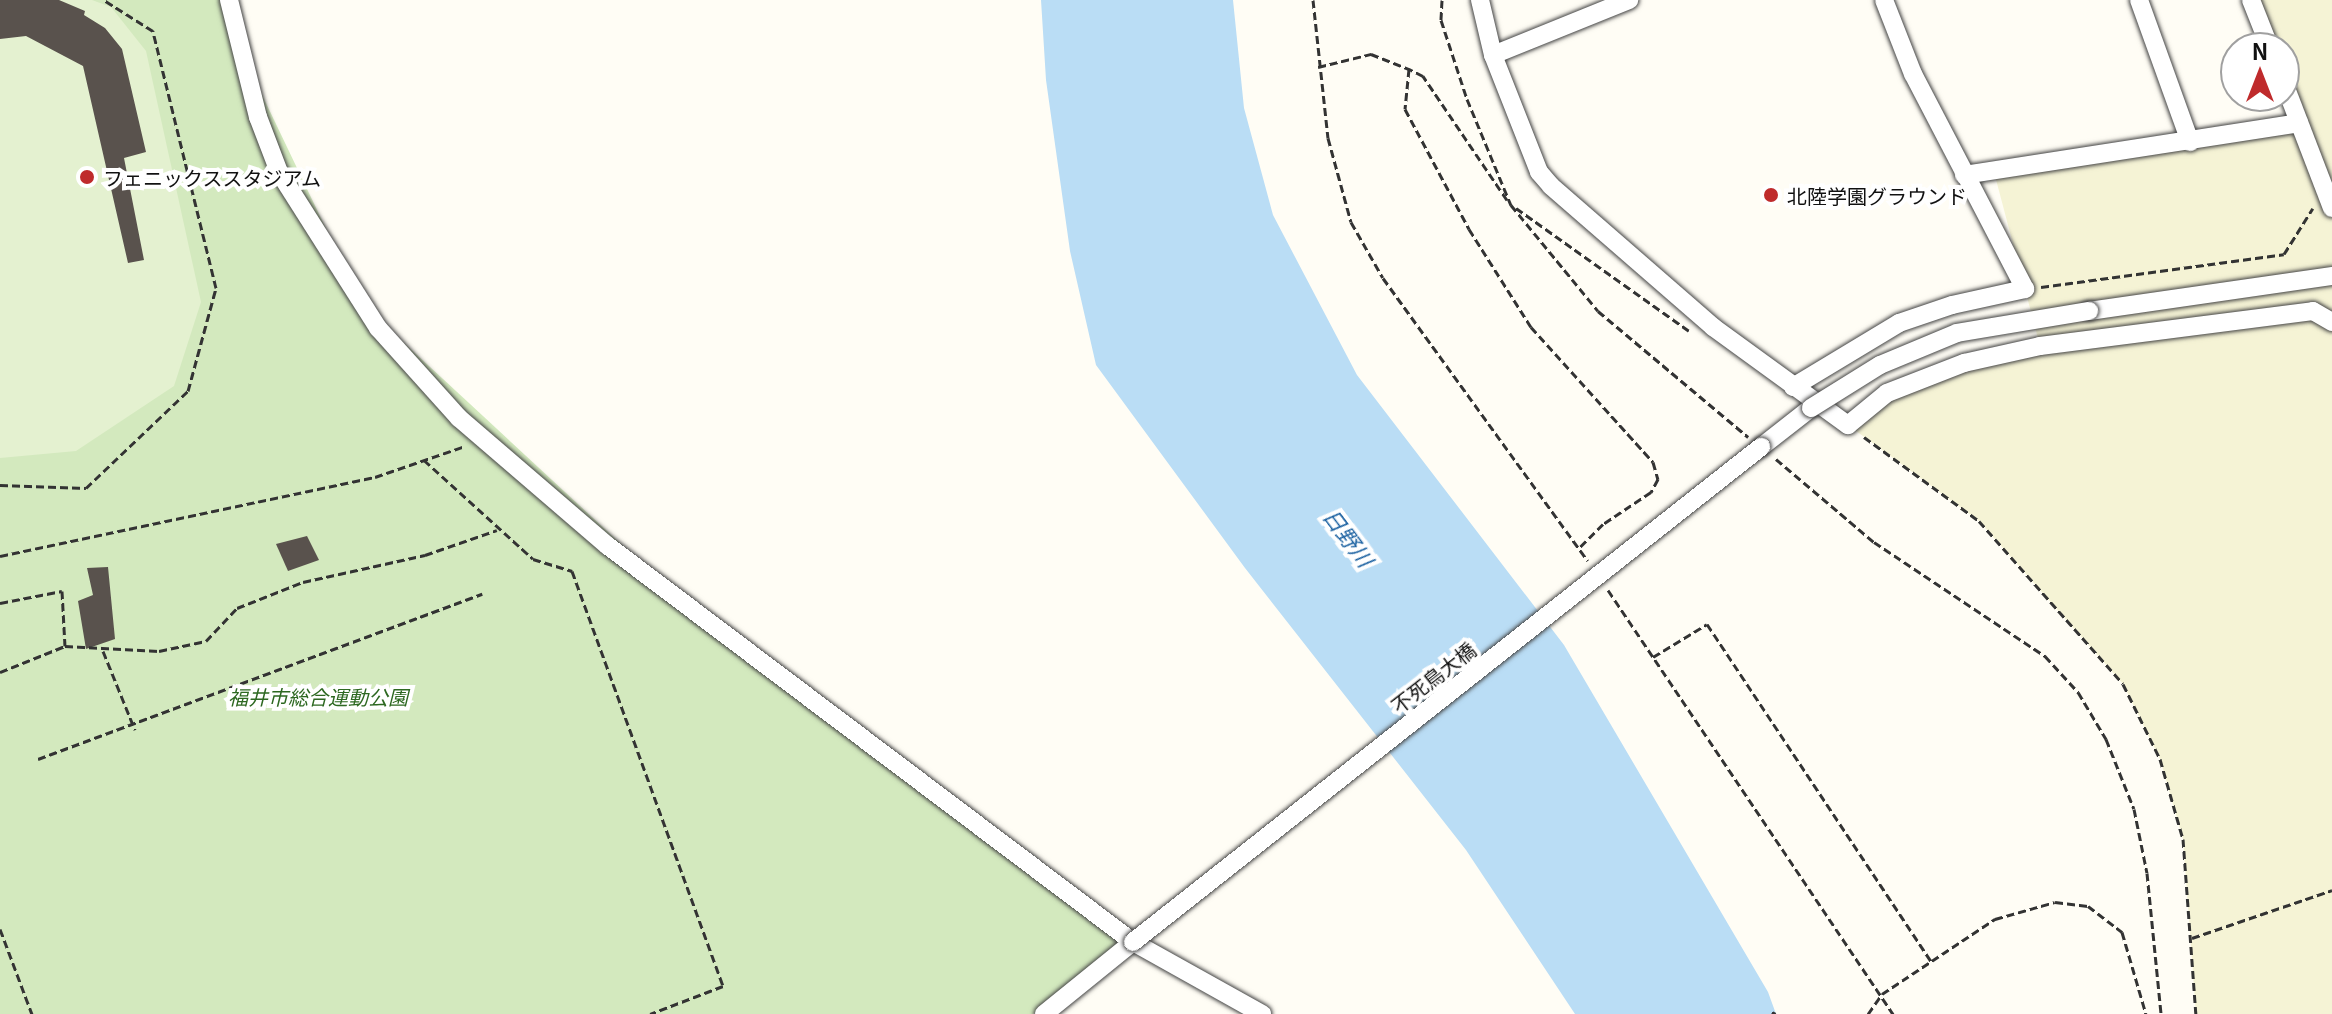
<!DOCTYPE html>
<meta charset="utf-8">
<style>
body{margin:0}
#map{position:relative;width:2332px;height:1014px;overflow:hidden;background:#fffdf5;font-family:Georgia,"Noto Sans JP",serif}
div>[style]{position:absolute}
.farmland>*{inset:0;background:#f5f3d5}
.green>*{inset:0;background:#d3e9be}
.pitch>*{inset:0;background:#e4f1d0}
.water>*{inset:0;background:#baddf5}
.building>*{inset:0;background:#59524d}
.path>*{height:3px;margin-top:-1.5px;transform-origin:0;background:repeating-linear-gradient(90deg,#333 0 8px,transparent 0 12px)}
.roads{filter:drop-shadow(0 0 2px #444) drop-shadow(0 0 2px #444)}
.minor>*{height:18px;margin:-9px;padding:0 9px;transform-origin:9px;border-radius:9px;background:#fff}
.bridges{filter:drop-shadow(0 0 2px #444) drop-shadow(0 0 2px #444)}
.minor-bridge>*{height:18px;margin:-9px;padding:0 9px;transform-origin:9px;border-radius:9px;background:#fff}
.dots>*{width:22px;height:22px;translate:-50% -50%;box-sizing:border-box;border:4px solid #fff;border-radius:50%}
span{translate:-50% -50%;white-space:nowrap;text-align:center;line-height:1.15;-webkit-text-stroke:8px #fff;paint-order:stroke}
.poi-label{font-size:20px;color:#111}
.left{translate:0 -50%;text-align:left}
.street-label{font-size:20px;color:#111}
.park-label{font-size:20px;color:#2d6821;font-style:italic}
.water-label{font-size:22px;color:#1b61a1;font-style:italic}
.north{position:absolute;left:2220px;top:32px;width:80px;height:80px;box-sizing:border-box;background:#fff;border:2px solid #a0a0a0;border-radius:50%;rotate:0deg;font-size:22px;font-weight:700;line-height:32px;text-align:center;color:#111}
.north::after{content:'';display:block;margin:auto;width:28px;height:36px;background:#bf2b2c;clip-path:polygon(50% 0,100% 100%,50% 72%,0 100%)}
</style>
<div id="map">
<div class="farmland">
<i style="clip-path:polygon(2251px 0,2332px 0,2332px 1014px,2196px 1014px,2183px 839px,2160px 759px,2123px 684px,1979px 521px,1848px 425px,1887px 393px,2040px 346px,1994px 172px,2299px 123px,2284px 83px,2284px 48px,2270px 48px)"></i>
</div>
<div class="green">
<i style="clip-path:polygon(0 0,235px 0,242px 53px,362px 304px,688px 606px,1133px 942px,1033px 1014px,0 1014px)"></i>
</div>
<div class="pitch">
<i style="clip-path:polygon(0 0,92px 0,111px 7px,146px 51px,201px 302px,174px 386px,76px 451px,0 458px)"></i>
</div>
<div class="water">
<i style="clip-path:polygon(1041px 0,1233px 0,1244px 108px,1273px 215px,1357px 375px,1564px 645px,1768px 992px,1776px 1014px,1575px 1014px,1466px 850px,1245px 568px,1096px 365px,1070px 251px,1046px 80px)"></i>
</div>
<div class="building">
<i style="clip-path:polygon(0 0,59px 0,85px 11px,84px 15px,105px 28px,122px 49px,146px 152px,124px 158px,144px 260px,128px 263px,83px 66px,26px 36px,0 39px)"></i>
<i style="clip-path:polygon(307px 536px,319px 560px,288px 571px,276px 544px)"></i>
<i style="clip-path:polygon(108px 567px,115px 639px,86px 649px,78px 601px,93px 595px,87px 568px)"></i>
</div>
<div class="path">
<i style="left:1313px;top:0;width:139px;rotate:83.8deg"></i>
<i style="left:1328px;top:138px;width:87px;rotate:74.7deg"></i>
<i style="left:1351px;top:222px;width:64px;rotate:60.3deg"></i>
<i style="left:1383px;top:278px;width:349px;rotate:54.1deg"></i>
<i style="left:1442px;top:0;width:20px;rotate:93deg"></i>
<i style="left:1441px;top:20px;width:83px;rotate:71.8deg"></i>
<i style="left:1467px;top:99px;width:115px;rotate:67.5deg"></i>
<i style="left:1511px;top:205px;width:137px;rotate:50.6deg"></i>
<i style="left:1598px;top:311px;width:196px;rotate:40deg"></i>
<i style="left:1318px;top:67px;width:55px;rotate:-13.8deg"></i>
<i style="left:1371px;top:54px;width:41px;rotate:21.5deg"></i>
<i style="left:1507px;top:200px;width:150px;rotate:-124.1deg"></i>
<i style="left:1423px;top:76px;width:16px;rotate:-153deg"></i>
<i style="left:1409px;top:69px;width:40px;rotate:95.7deg"></i>
<i style="left:1405px;top:109px;width:136px;rotate:61.9deg"></i>
<i style="left:1469px;top:229px;width:116px;rotate:57.7deg"></i>
<i style="left:1531px;top:327px;width:182px;rotate:47.9deg"></i>
<i style="left:1653px;top:462px;width:18px;rotate:74deg"></i>
<i style="left:1658px;top:479px;width:15px;rotate:118deg"></i>
<i style="left:1651px;top:492px;width:58px;rotate:146.3deg"></i>
<i style="left:1603px;top:524px;width:34px;rotate:135deg"></i>
<i style="left:1516px;top:208px;width:212px;rotate:35.4deg"></i>
<i style="left:2041px;top:287px;width:245px;rotate:-7.7deg"></i>
<i style="left:2284px;top:254px;width:54px;rotate:-57.8deg"></i>
<i style="left:1864px;top:437px;width:142px;rotate:36.1deg"></i>
<i style="left:1979px;top:521px;width:217px;rotate:48.5deg"></i>
<i style="left:2123px;top:684px;width:84px;rotate:63.7deg"></i>
<i style="left:2160px;top:759px;width:83px;rotate:74deg"></i>
<i style="left:2183px;top:839px;width:175px;rotate:85.8deg"></i>
<i style="left:1776px;top:459px;width:128px;rotate:40.3deg"></i>
<i style="left:1874px;top:542px;width:206px;rotate:33.7deg"></i>
<i style="left:2045px;top:656px;width:49px;rotate:47.5deg"></i>
<i style="left:2078px;top:692px;width:55px;rotate:59.2deg"></i>
<i style="left:2106px;top:739px;width:75px;rotate:68.2deg"></i>
<i style="left:2134px;top:809px;width:65px;rotate:78.5deg"></i>
<i style="left:2147px;top:873px;width:142px;rotate:84.3deg"></i>
<i style="left:424px;top:460px;width:147px;rotate:42.2deg"></i>
<i style="left:533px;top:559px;width:41px;rotate:17.1deg"></i>
<i style="left:572px;top:571px;width:442px;rotate:70deg"></i>
<i style="left:723px;top:986px;width:78px;rotate:159deg"></i>
<i style="left:0;top:485px;width:86px;rotate:2deg"></i>
<i style="left:86px;top:488px;width:141px;rotate:-43.6deg"></i>
<i style="left:188px;top:391px;width:107px;rotate:-74.8deg"></i>
<i style="left:216px;top:288px;width:265px;rotate:-103.8deg"></i>
<i style="left:153px;top:31px;width:58px;rotate:-147.7deg"></i>
<i style="left:0;top:556px;width:383px;rotate:-11.9deg"></i>
<i style="left:375px;top:477px;width:95px;rotate:-19deg"></i>
<i style="left:1608px;top:590px;width:511px;rotate:56.09deg"></i>
<i style="left:0;top:603px;width:63px;rotate:-11deg"></i>
<i style="left:62px;top:591px;width:55px;rotate:86.9deg"></i>
<i style="left:103px;top:651px;width:85px;rotate:67.9deg"></i>
<i style="left:1653px;top:657px;width:63px;rotate:-31.4deg"></i>
<i style="left:1707px;top:624px;width:405px;rotate:56.4deg"></i>
<i style="left:0;top:672px;width:70px;rotate:-21.8deg"></i>
<i style="left:65px;top:646px;width:94px;rotate:3deg"></i>
<i style="left:159px;top:651px;width:48px;rotate:-12deg"></i>
<i style="left:206px;top:641px;width:45px;rotate:-46.8deg"></i>
<i style="left:237px;top:608px;width:71px;rotate:-21.5deg"></i>
<i style="left:303px;top:582px;width:125px;rotate:-12.5deg"></i>
<i style="left:425px;top:555px;width:76px;rotate:-19.1deg"></i>
<i style="left:38px;top:759px;width:474px;rotate:-20.4deg"></i>
<i style="left:0;top:929px;width:91px;rotate:69.4deg"></i>
<i style="left:2192px;top:938px;width:148px;rotate:-18.9deg"></i>
<i style="left:1772px;top:1012px;width:4px;rotate:27deg"></i>
<i style="left:1868px;top:1014px;width:24px;rotate:-55deg"></i>
<i style="left:1882px;top:994px;width:136px;rotate:-33.6deg"></i>
<i style="left:1995px;top:919px;width:62px;rotate:-15.8deg"></i>
<i style="left:2055px;top:902px;width:33px;rotate:7deg"></i>
<i style="left:2088px;top:906px;width:43px;rotate:37.4deg"></i>
<i style="left:2122px;top:932px;width:85px;rotate:73.7deg"></i>
</div>
<div class="roads">
<div class="minor">
<i style="left:229px;top:0;width:121px;rotate:76.1deg"></i>
<i style="left:258px;top:117px;width:59px;rotate:69.1deg"></i>
<i style="left:279px;top:172px;width:185px;rotate:57.6deg"></i>
<i style="left:378px;top:328px;width:121px;rotate:48deg"></i>
<i style="left:459px;top:418px;width:196px;rotate:40.7deg"></i>
<i style="left:608px;top:546px;width:658px;rotate:37.03deg"></i>
<i style="left:1133px;top:942px;width:148px;rotate:29.2deg"></i>
<i style="left:1480px;top:0;width:57px;rotate:76.7deg"></i>
<i style="left:1493px;top:55px;width:126px;rotate:68.5deg"></i>
<i style="left:1539px;top:172px;width:18px;rotate:49deg"></i>
<i style="left:1551px;top:186px;width:215px;rotate:41deg"></i>
<i style="left:1713px;top:327px;width:167px;rotate:36deg"></i>
<i style="left:1848px;top:425px;width:50px;rotate:-39.4deg"></i>
<i style="left:1887px;top:393px;width:83px;rotate:-21.3deg"></i>
<i style="left:1964px;top:363px;width:78px;rotate:-12.6deg"></i>
<i style="left:2040px;top:346px;width:275px;rotate:-7.3deg"></i>
<i style="left:2313px;top:311px;width:22px;rotate:30deg"></i>
<i style="left:2139px;top:0;width:151px;rotate:70.2deg"></i>
<i style="left:2251px;top:0;width:52px;rotate:68.4deg"></i>
<i style="left:1493px;top:55px;width:147px;rotate:-22deg"></i>
<i style="left:2284px;top:83px;width:134px;rotate:69deg"></i>
<i style="left:1964px;top:175px;width:339px;rotate:-8.8deg"></i>
<i style="left:2089px;top:311px;width:246px;rotate:-8.2deg"></i>
<i style="left:1793px;top:387px;width:124px;rotate:-31.1deg"></i>
<i style="left:1899px;top:323px;width:56px;rotate:-18.8deg"></i>
<i style="left:1952px;top:305px;width:75px;rotate:-12.4deg"></i>
<i style="left:2025px;top:289px;width:242px;rotate:-117.5deg"></i>
<i style="left:1913px;top:74px;width:79px;rotate:-111.4deg"></i>
<i style="left:1761px;top:447px;width:63px;rotate:-38deg"></i>
<i style="left:1044px;top:1014px;width:114px;rotate:-39deg"></i>
</div>
</div>
<div class="bridges">
<div class="minor-bridge">
<i style="left:1811px;top:408px;width:81px;rotate:-31.9deg"></i>
<i style="left:1880px;top:365px;width:83px;rotate:-22.6deg"></i>
<i style="left:1957px;top:333px;width:134px;rotate:-9.5deg"></i>
<i style="left:1133px;top:942px;width:800px;rotate:-38.25deg"></i>
</div>
</div>
<div class="dots">
<i style="left:87px;top:177px;background:#bf2b2c"></i>
<i style="left:1771px;top:195px;background:#bf2b2c"></i>
</div>
<div class="poi-label">
<span class="left" style="left:103px;top:177px">フェニックススタジアム</span>
<span class="left" style="left:1787px;top:195px">北陸学園グラウンド</span>
</div>
<div class="street-label">
<span style="left:1433px;top:677px;rotate:-38deg">不死鳥大橋</span>
</div>
<div class="park-label">
<span style="left:318px;top:696px">福井市総合運動公園</span>
</div>
<div class="water-label">
<span style="left:1349px;top:537px;rotate:53deg">日野川</span>
</div>
<div class="north">N</div>
</div>
